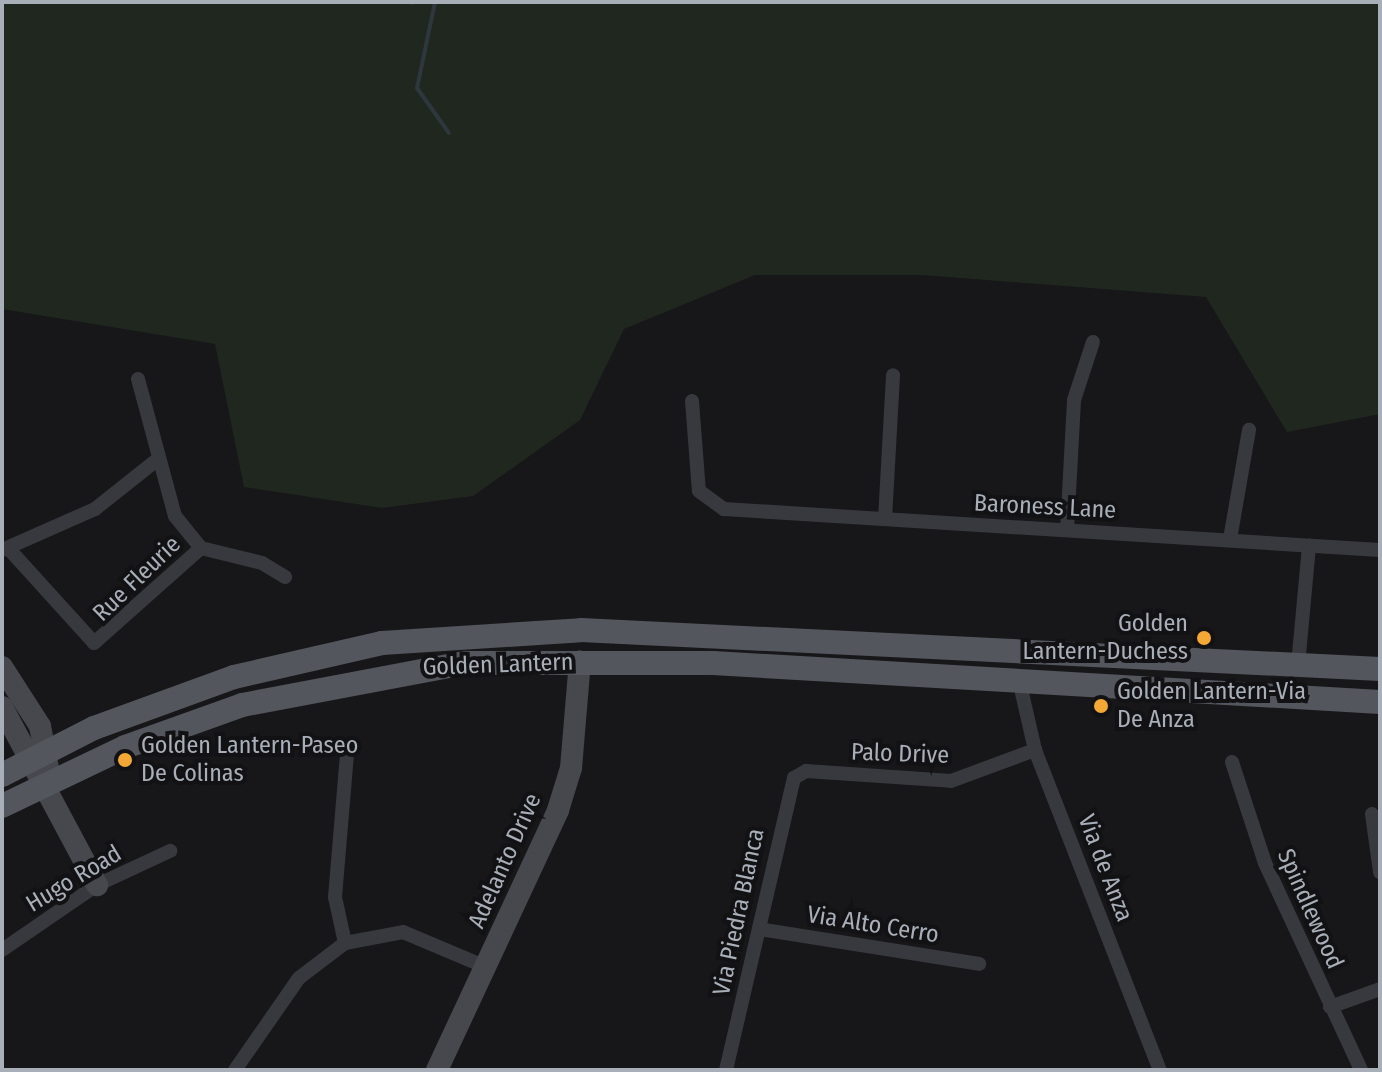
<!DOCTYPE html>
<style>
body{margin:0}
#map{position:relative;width:1382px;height:1072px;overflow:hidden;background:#171719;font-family:"Fira Sans Condensed",sans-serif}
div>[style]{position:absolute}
.green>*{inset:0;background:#1f271f}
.stream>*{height:4px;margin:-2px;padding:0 2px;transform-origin:2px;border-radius:2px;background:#2d373d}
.street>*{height:14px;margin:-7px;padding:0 7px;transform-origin:7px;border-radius:7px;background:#38393e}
.secondary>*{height:22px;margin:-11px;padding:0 11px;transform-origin:11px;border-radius:11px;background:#46484e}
.primary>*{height:24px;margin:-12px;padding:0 12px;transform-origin:12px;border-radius:12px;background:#54565d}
.dots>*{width:22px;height:22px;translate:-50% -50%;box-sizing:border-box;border:4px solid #121214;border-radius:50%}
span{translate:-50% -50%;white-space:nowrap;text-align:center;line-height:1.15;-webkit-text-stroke:8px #121214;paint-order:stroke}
.street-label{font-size:24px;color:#a9afb9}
.poi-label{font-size:24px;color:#a9afb9}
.right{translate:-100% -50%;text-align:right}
.left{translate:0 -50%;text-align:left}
.frame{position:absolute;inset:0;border:4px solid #a9afb9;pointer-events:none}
</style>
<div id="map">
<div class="green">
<i style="clip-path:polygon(2px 2px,1380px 2px,1380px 414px,1287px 432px,1206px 297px,923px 275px,755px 275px,624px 329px,580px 420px,473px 496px,382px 508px,244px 487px,215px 344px,2px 309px)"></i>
</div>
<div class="stream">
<i style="left:435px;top:2px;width:88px;rotate:101.8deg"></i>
<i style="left:417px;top:88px;width:55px;rotate:54.6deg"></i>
<i style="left:412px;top:3px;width:1px;rotate:-90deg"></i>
</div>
<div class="street">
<i style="left:138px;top:379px;width:142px;rotate:74.9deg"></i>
<i style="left:175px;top:516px;width:41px;rotate:50.9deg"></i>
<i style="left:201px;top:548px;width:63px;rotate:13.8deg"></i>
<i style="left:262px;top:563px;width:27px;rotate:31deg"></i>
<i style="left:692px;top:401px;width:90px;rotate:85.6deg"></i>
<i style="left:699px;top:491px;width:31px;rotate:36deg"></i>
<i style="left:724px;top:509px;width:657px;rotate:3.58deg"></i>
<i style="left:885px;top:519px;width:144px;rotate:-86.8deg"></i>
<i style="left:1067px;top:530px;width:130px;rotate:-86.9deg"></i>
<i style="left:1074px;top:400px;width:61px;rotate:-71.9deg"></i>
<i style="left:1230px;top:539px;width:111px;rotate:-80.1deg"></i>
<i style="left:8px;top:548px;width:128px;rotate:47.8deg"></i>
<i style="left:94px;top:643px;width:143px;rotate:-41.6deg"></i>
<i style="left:2px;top:550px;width:102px;rotate:-23.8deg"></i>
<i style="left:95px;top:509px;width:80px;rotate:-38.4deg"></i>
<i style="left:1298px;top:665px;width:120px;rotate:-84.7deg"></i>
<i style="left:1019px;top:680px;width:72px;rotate:77.1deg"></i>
<i style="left:1035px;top:750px;width:344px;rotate:68.7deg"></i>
<i style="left:1232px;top:762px;width:106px;rotate:71.9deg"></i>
<i style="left:1265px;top:863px;width:228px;rotate:65.1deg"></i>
<i style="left:1372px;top:814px;width:59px;rotate:82.1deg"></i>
<i style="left:759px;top:929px;width:223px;rotate:9deg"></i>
<i style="left:345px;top:943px;width:47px;rotate:-102.3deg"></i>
<i style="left:335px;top:897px;width:144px;rotate:-85.2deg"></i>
<i style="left:2px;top:950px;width:115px;rotate:-34.4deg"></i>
<i style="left:97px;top:885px;width:81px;rotate:-25deg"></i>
<i style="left:1330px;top:1007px;width:53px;rotate:-19.8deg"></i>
<i style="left:235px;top:1070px;width:112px;rotate:-55.2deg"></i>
<i style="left:299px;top:978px;width:58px;rotate:-37.3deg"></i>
<i style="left:345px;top:943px;width:59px;rotate:-10.7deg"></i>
<i style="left:403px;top:932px;width:90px;rotate:22.9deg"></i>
<i style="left:726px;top:1070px;width:300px;rotate:-76.9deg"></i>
<i style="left:794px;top:778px;width:14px;rotate:-30deg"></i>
<i style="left:806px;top:771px;width:145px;rotate:3.9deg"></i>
<i style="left:951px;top:781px;width:90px;rotate:-20.3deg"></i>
</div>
<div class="secondary">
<i style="left:2px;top:667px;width:70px;rotate:57.2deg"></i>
<i style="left:40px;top:726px;width:43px;rotate:79.2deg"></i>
<i style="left:2px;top:707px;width:202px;rotate:61.9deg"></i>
<i style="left:437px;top:1070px;width:287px;rotate:-65deg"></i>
<i style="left:558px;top:810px;width:44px;rotate:-72.8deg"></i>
<i style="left:571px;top:768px;width:107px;rotate:-85.2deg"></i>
</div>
<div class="primary">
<i style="left:2px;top:775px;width:103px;rotate:-27.1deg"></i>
<i style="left:94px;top:728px;width:149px;rotate:-20deg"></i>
<i style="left:234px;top:677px;width:152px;rotate:-12.9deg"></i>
<i style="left:382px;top:643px;width:199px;rotate:-3.7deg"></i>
<i style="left:581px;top:630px;width:800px;rotate:2.79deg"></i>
<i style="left:2px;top:806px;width:136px;rotate:-25.6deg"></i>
<i style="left:125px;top:747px;width:124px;rotate:-19.7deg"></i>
<i style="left:242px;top:705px;width:227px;rotate:-10.7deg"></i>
<i style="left:465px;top:663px;width:248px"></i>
<i style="left:713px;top:663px;width:668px;rotate:3.35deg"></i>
</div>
<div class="dots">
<i style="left:1204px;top:638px;background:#f3a735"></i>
<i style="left:1101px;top:706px;background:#f3a735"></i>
<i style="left:125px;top:760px;background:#f3a735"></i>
</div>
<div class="street-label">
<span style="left:1045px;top:507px;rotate:3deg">Baroness Lane</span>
<span style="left:137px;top:579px;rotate:-44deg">Rue Fleurie</span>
<span style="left:498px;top:665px;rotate:-2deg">Golden Lantern</span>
<span style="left:900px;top:754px;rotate:2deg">Palo Drive</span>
<span style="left:505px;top:861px;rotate:-66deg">Adelanto Drive</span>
<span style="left:1105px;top:868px;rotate:69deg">Via de Anza</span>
<span style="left:74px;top:879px;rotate:-31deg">Hugo Road</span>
<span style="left:1310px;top:909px;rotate:66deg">Spindlewood</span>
<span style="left:739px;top:912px;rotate:-78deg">Via Piedra Blanca</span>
<span style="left:873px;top:925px;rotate:9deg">Via Alto Cerro</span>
</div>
<div class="poi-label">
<span class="right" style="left:1188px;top:638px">Golden<br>Lantern-Duchess</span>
<span class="left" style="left:1117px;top:706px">Golden Lantern-Via<br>De Anza</span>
<span class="left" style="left:141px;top:760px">Golden Lantern-Paseo<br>De Colinas</span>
</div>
<div class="frame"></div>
</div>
